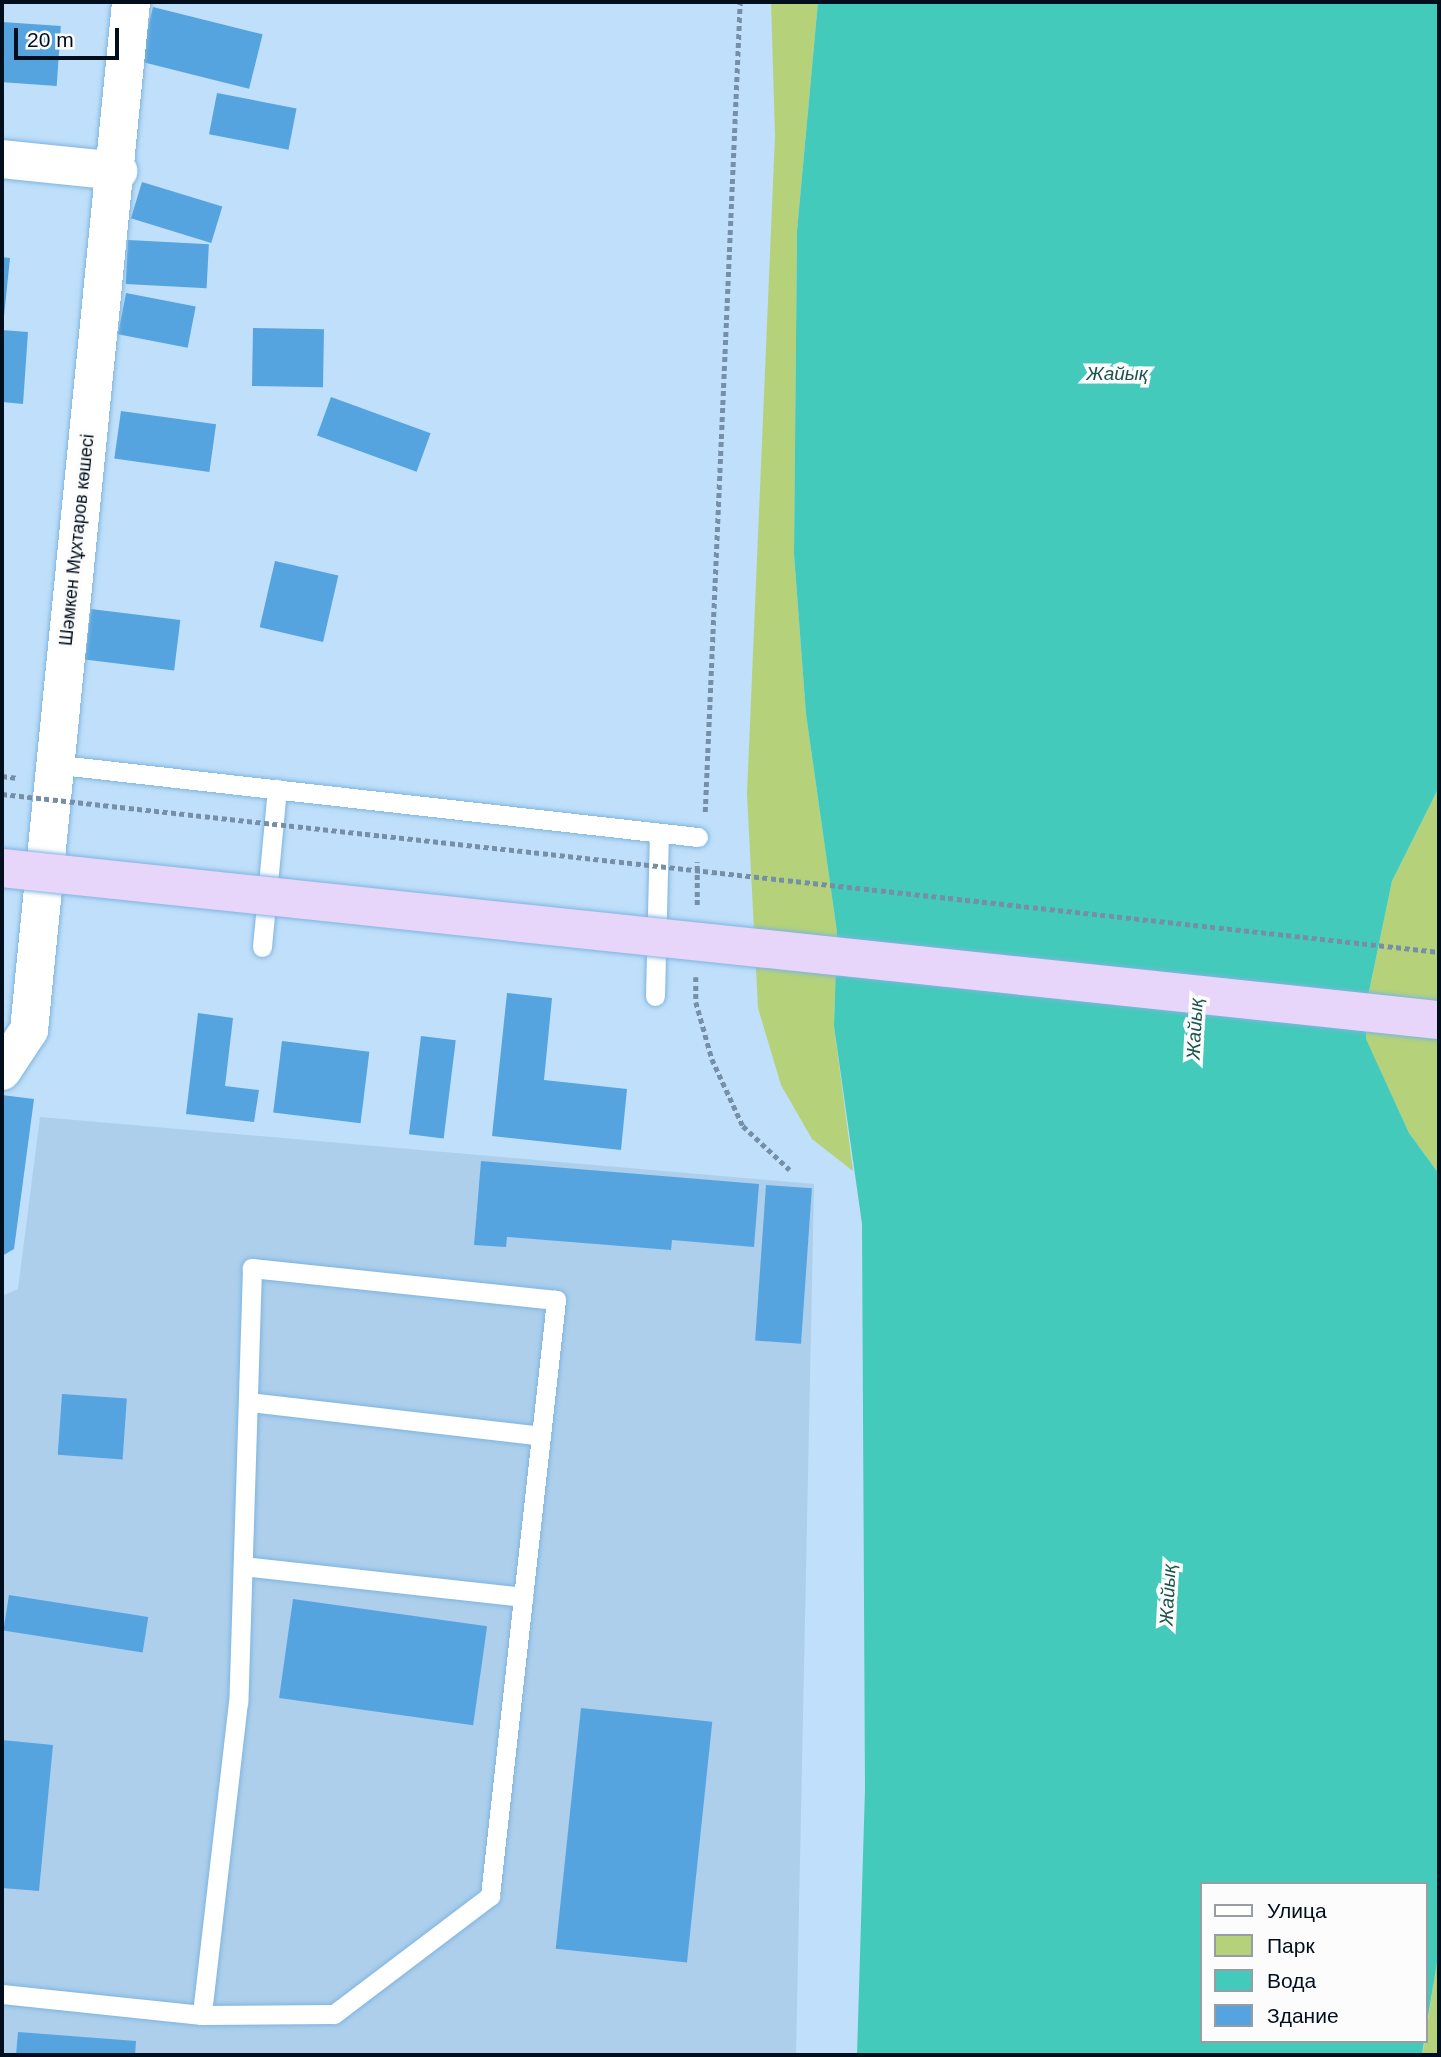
<!DOCTYPE html>
<meta charset="utf-8">
<style>
body{margin:0}
#map{position:relative;width:1441px;height:2057px;overflow:hidden;background:#bfdffa;font-family:Helvetica,sans-serif}
div>[style]{position:absolute}
.built>*{inset:0;background:#adcfec}
.green>*{inset:0;background:#b5d27a}
.water>*{inset:0;background:#43caba}
.building>*{inset:0;background:#55a4e0;transform-origin:0 0}
.path>*{height:4.5px;margin-top:-2.25px;transform-origin:0;background:repeating-linear-gradient(90deg,#768fa6 0 5px,transparent 0 8.5px)}
.roads{filter:drop-shadow(0 0 2px #7fb4df) drop-shadow(0 0 2px #7fb4df)}
.lane>*{height:19px;margin:-9.5px;padding:0 9.5px;transform-origin:9.5px;border-radius:9.5px;background:#fff}
.street>*{height:38px;margin:-19px;padding:0 19px;transform-origin:19px;border-radius:19px;background:#fff}
.path-bridge>*{height:4.5px;margin-top:-2.25px;transform-origin:0;background:repeating-linear-gradient(90deg,#768fa6 0 5px,transparent 0 8.5px)}
.bridges{filter:drop-shadow(0 0 2px #7fb4df) drop-shadow(0 0 2px #7fb4df)}
.secondary-bridge>*{height:38px;margin:-19px;padding:0 19px;transform-origin:19px;border-radius:19px;background:#e7d6fa}
span{translate:-50% -50%;white-space:nowrap;text-align:center;line-height:1.15;-webkit-text-stroke:7px #fcfcfc;paint-order:stroke}
.street-label{font-size:18px;color:#000e1d}
.water-label{font-size:19px;color:#1c544d;font-style:italic}
.frame{position:absolute;inset:0;border:4px solid #000e1d;pointer-events:none}
.legend{position:absolute;left:1200px;top:1882px;width:228px;height:161px;box-sizing:border-box;background:#fcfcfc;border:2px solid #979da3;margin:0;padding:9px 12px;list-style:none;font-size:21px;color:#000e1d}
.legend li{display:flex;align-items:center;gap:14px;height:35px}
.legend b{width:35px;border:2px solid #979da3}
.scale{position:absolute;left:14px;top:28px;width:105px;height:32px;box-sizing:border-box;border:4px solid #000e1d;border-top:0;padding-left:9px;font-size:21px;line-height:24px;white-space:nowrap;color:#000e1d;-webkit-text-stroke:5px #fcfcfc;paint-order:stroke}
</style>
<div id="map">
<div class="built">
<i style="clip-path:polygon(40px 1117px,814px 1184px,796px 2055px,2px 2055px,2px 1296px,18px 1289px)"></i>
</div>
<div class="green">
<i style="clip-path:polygon(771px 2px,818px 2px,797px 231px,794px 554px,806px 714px,837px 932px,834px 1026px,853px 1171px,812px 1139px,781px 1085px,758px 1008px,747px 794px,775px 136px)"></i>
<i style="clip-path:polygon(1439px 787px,1439px 1174px,1409px 1133px,1366px 1040px,1367px 1001px,1392px 881px)"></i>
<i style="clip-path:polygon(1437px 1960px,1439px 2055px,1422px 2055px,1425px 2041px)"></i>
</div>
<div class="water">
<i style="clip-path:polygon(818px 2px,1439px 2px,1439px 787px,1392px 881px,1367px 1001px,1366px 1039px,1409px 1133px,1439px 1174px,1439px 1950px,1425px 2035px,1425px 1884px,1201px 1884px,1201px 2041px,1424px 2041px,1422px 2055px,857px 2055px,865px 1789px,862px 1224px,834px 1026px,837px 932px,806px 714px,794px 554px,797px 231px)"></i>
</div>
<div class="building">
<i style="left:153px;top:7px;width:113px;height:56px;rotate:14deg"></i>
<i style="left:2px;top:22px;width:59px;height:60px;rotate:4deg"></i>
<i style="left:217px;top:93px;width:81px;height:42px;rotate:11deg"></i>
<i style="left:142px;top:182px;width:84px;height:38px;rotate:17deg"></i>
<i style="left:128px;top:240px;width:81px;height:44px;rotate:3deg"></i>
<i style="clip-path:polygon(2px 257px,10px 258px,4px 316px,2px 315px)"></i>
<i style="left:126px;top:293px;width:71px;height:42px;rotate:11deg"></i>
<i style="left:253px;top:328px;width:71px;height:58px;rotate:1deg"></i>
<i style="clip-path:polygon(2px 330px,28px 332px,23px 404px,2px 402px)"></i>
<i style="left:331px;top:397px;width:106px;height:41px;rotate:20deg"></i>
<i style="left:121px;top:411px;width:96px;height:48px;rotate:8deg"></i>
<i style="left:275px;top:561px;width:65px;height:68px;rotate:13deg"></i>
<i style="left:91px;top:609px;width:90px;height:51px;rotate:7deg"></i>
<i style="clip-path:polygon(507px 993px,552px 998px,544px 1080px,627px 1089px,621px 1150px,492px 1136px)"></i>
<i style="clip-path:polygon(198px 1013px,233px 1018px,225px 1086px,259px 1090px,254px 1122px,186px 1114px)"></i>
<i style="left:421px;top:1036px;width:35px;height:99px;rotate:7deg"></i>
<i style="left:282px;top:1041px;width:88px;height:72px;rotate:7deg"></i>
<i style="clip-path:polygon(2px 1095px,34px 1099px,14px 1249px,2px 1256px)"></i>
<i style="clip-path:polygon(481px 1161px,759px 1184px,754px 1247px,672px 1240px,671px 1250px,507px 1237px,506px 1247px,474px 1245px)"></i>
<i style="left:766px;top:1185px;width:46px;height:156px;rotate:4deg"></i>
<i style="left:62px;top:1394px;width:65px;height:61px;rotate:4deg"></i>
<i style="left:9px;top:1595px;width:141px;height:36px;rotate:9deg"></i>
<i style="left:293px;top:1599px;width:196px;height:100px;rotate:8deg"></i>
<i style="left:581px;top:1708px;width:132px;height:242px;rotate:6deg"></i>
<i style="clip-path:polygon(2px 1740px,53px 1745px,39px 1891px,2px 1888px)"></i>
<i style="clip-path:polygon(18px 2032px,136px 2041px,135px 2055px,16px 2055px)"></i>
</div>
<div class="path">
<i style="left:2px;top:776px;width:16px;rotate:7deg"></i>
<i style="left:705px;top:812px;width:811px;rotate:-87.53deg"></i>
<i style="left:697px;top:905px;width:43px;rotate:-90deg"></i>
<i style="left:696px;top:977px;width:25px;rotate:90deg"></i>
<i style="left:696px;top:1002px;width:59px;rotate:74.3deg"></i>
<i style="left:712px;top:1059px;width:74px;rotate:65.2deg"></i>
<i style="left:743px;top:1126px;width:64px;rotate:43.1deg"></i>
</div>
<div class="roads">
<div class="lane">
<i style="left:52px;top:764px;width:650px;rotate:6.45deg"></i>
<i style="left:262px;top:947px;width:159px;rotate:-84.6deg"></i>
<i style="left:655px;top:996px;width:163px;rotate:-88.6deg"></i>
<i style="left:249px;top:1402px;width:294px;rotate:6.6deg"></i>
<i style="left:243px;top:1566px;width:282px;rotate:6.3deg"></i>
<i style="left:2px;top:1994px;width:201px;rotate:6deg"></i>
<i style="left:202px;top:2015px;width:132px;rotate:-0.4deg"></i>
<i style="left:334px;top:2014px;width:196px;rotate:-37.1deg"></i>
<i style="left:490px;top:1896px;width:600px;rotate:-83.68deg"></i>
<i style="left:556px;top:1300px;width:306px;rotate:-174deg"></i>
<i style="left:252px;top:1268px;width:434px;rotate:91.8deg"></i>
<i style="left:238px;top:1702px;width:315px;rotate:96.6deg"></i>
</div>
<div class="street">
<i style="left:2px;top:159px;width:117px;rotate:5.9deg"></i>
<i style="left:2px;top:1071px;width:49px;rotate:-56.6deg"></i>
<i style="left:29px;top:1030px;width:1033px;rotate:-84.33deg"></i>
</div>
</div>
<div class="path-bridge">
<i style="left:2px;top:794px;width:1446px;rotate:6.27deg"></i>
</div>
<div class="bridges">
<div class="secondary-bridge">
<i style="left:2px;top:868px;width:1445px;rotate:6.04deg"></i>
</div>
</div>
<div class="street-label">
<span style="left:77px;top:540px;rotate:-84deg">Шәмкен Мұхтаров көшесі</span>
</div>
<div class="water-label">
<span style="left:1117px;top:374px">Жайық</span>
<span style="left:1195px;top:1029px;rotate:-87deg">Жайық</span>
<span style="left:1168px;top:1595px;rotate:-87deg">Жайық</span>
</div>
<div class="frame"></div>
<ul class="legend">
<li><b style="height:9px;background:#fff"></b>Улица</li>
<li><b style="height:19px;background:#b5d27a"></b>Парк</li>
<li><b style="height:19px;background:#43caba"></b>Вода</li>
<li><b style="height:19px;background:#55a4e0"></b>Здание</li>
</ul>
<div class="scale">20 m</div>
</div>
